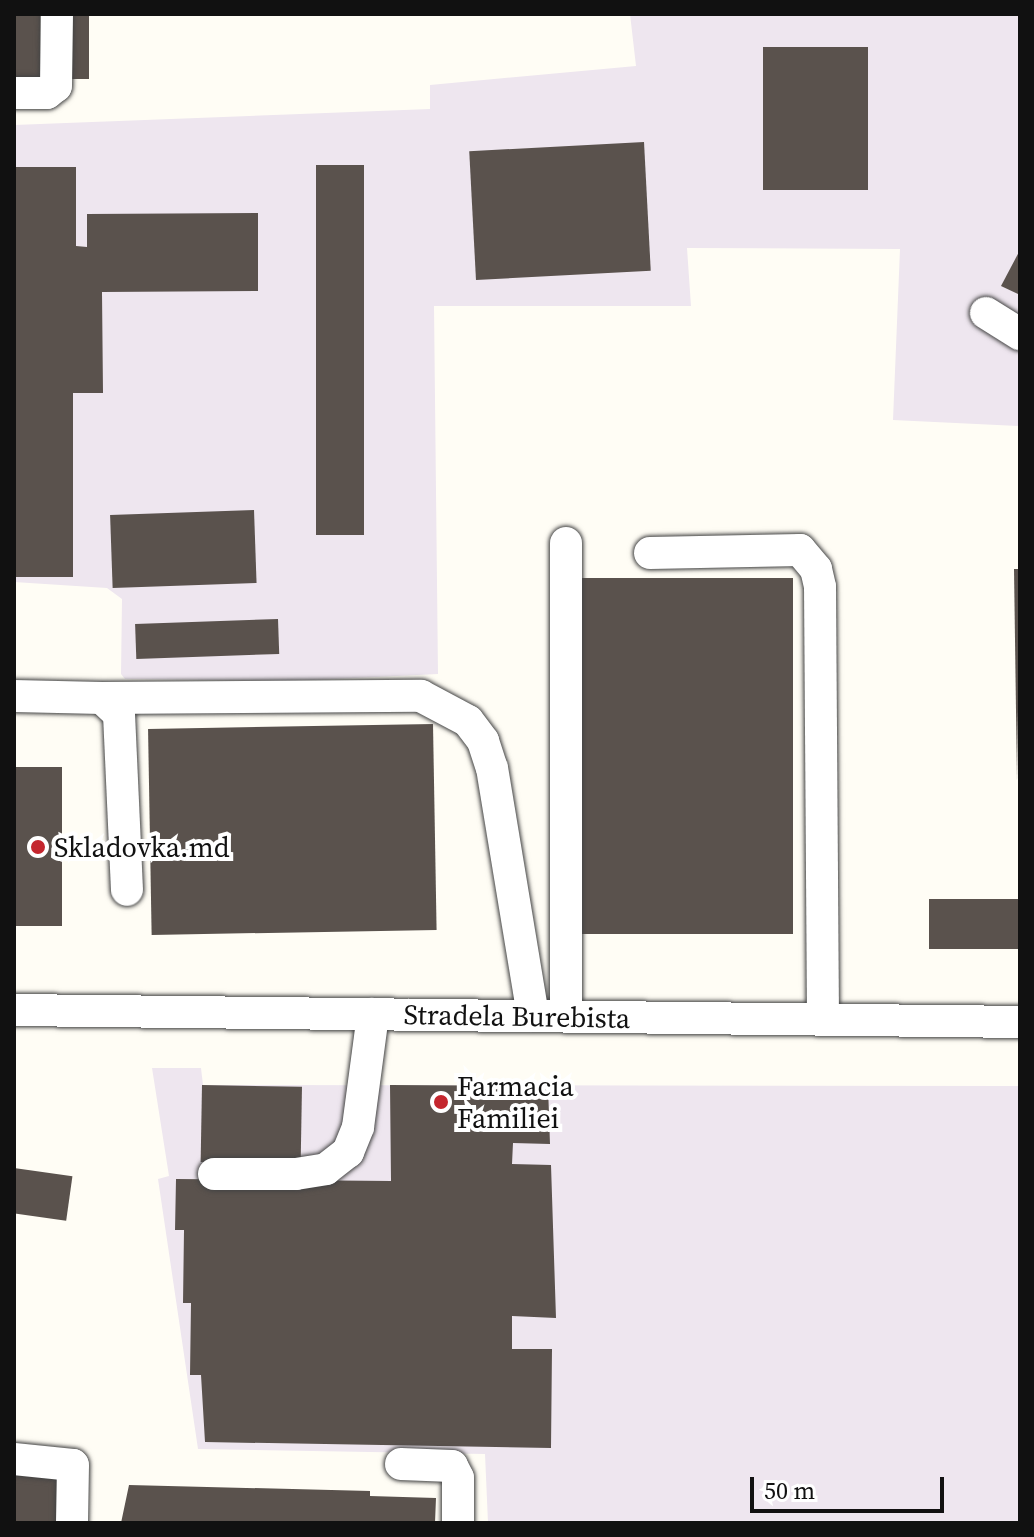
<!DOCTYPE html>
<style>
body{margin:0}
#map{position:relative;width:1034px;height:1537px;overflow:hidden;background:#fffdf5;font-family:"Source Serif 4",serif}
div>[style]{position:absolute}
.industrial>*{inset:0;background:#eee6ef}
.building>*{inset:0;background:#5a524d;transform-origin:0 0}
.roads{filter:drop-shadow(0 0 2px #444) drop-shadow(0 0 2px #444)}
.minor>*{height:32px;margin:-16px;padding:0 16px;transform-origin:16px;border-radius:16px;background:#fff}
.dots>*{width:22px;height:22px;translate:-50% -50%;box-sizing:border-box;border:4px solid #fff;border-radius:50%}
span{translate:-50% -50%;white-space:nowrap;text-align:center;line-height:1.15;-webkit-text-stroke:8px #fff;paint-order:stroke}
.poi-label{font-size:28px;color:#111}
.left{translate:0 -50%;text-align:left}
.street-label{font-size:28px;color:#111}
.frame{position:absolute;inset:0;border:16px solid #111;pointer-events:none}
.scale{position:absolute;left:750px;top:1477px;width:194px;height:36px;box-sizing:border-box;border:4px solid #111;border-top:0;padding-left:10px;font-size:24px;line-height:28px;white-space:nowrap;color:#111;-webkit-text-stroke:6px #fff;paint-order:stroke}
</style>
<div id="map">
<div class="industrial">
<i style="clip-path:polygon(630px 14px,1020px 14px,1020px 426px,893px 420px,900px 249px,687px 248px,691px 306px,434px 306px,438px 674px,292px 681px,125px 679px,121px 674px,122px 599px,107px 588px,14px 582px,14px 125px,430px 109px,430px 85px,636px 66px)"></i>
<i style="clip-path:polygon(152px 1068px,201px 1068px,203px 1085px,1020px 1086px,1020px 1523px,488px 1523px,485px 1454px,198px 1449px,158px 1179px,169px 1176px)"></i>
</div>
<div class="building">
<i style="left:14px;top:14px;width:26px;height:66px"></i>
<i style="left:67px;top:14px;width:22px;height:65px"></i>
<i style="left:763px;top:47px;width:105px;height:143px"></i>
<i style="left:644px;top:142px;width:129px;height:175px;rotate:87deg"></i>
<i style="left:316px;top:165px;width:48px;height:370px"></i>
<i style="clip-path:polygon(14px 167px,76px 167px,76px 246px,87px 247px,87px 214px,258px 213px,258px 291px,102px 292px,103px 393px,73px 393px,73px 577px,14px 577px)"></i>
<i style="clip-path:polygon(1020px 250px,1020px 295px,1001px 286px)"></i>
<i style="left:254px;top:510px;width:73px;height:144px;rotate:88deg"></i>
<i style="clip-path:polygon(1014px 569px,1020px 569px,1017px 781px)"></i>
<i style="left:580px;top:578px;width:213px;height:356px"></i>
<i style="left:278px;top:619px;width:35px;height:143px;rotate:88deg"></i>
<i style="left:433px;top:724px;width:206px;height:285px;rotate:89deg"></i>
<i style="left:14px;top:767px;width:48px;height:159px"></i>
<i style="left:1020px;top:899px;width:50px;height:91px;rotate:90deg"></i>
<i style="left:202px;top:1085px;width:100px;height:77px;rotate:1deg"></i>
<i style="clip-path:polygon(390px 1085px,548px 1086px,550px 1144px,513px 1143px,512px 1164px,551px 1165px,556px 1318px,512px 1316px,512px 1349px,552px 1349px,551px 1448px,205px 1442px,201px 1375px,190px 1375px,191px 1303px,183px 1303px,184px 1230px,175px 1230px,176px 1179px,391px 1181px)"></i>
<i style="left:14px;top:1168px;width:59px;height:45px;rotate:8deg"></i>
<i style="left:14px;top:1470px;width:43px;height:53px"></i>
<i style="clip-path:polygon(129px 1485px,370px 1491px,370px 1496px,436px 1498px,435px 1523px,121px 1523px)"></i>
</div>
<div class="roads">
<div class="minor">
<i style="left:14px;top:93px;width:33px"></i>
<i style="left:47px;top:93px;width:11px;rotate:-38deg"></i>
<i style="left:56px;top:86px;width:72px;rotate:-89.2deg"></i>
<i style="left:986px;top:313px;width:40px;rotate:32deg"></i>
<i style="left:566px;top:543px;width:473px;rotate:90deg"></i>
<i style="left:650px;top:553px;width:150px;rotate:-1.1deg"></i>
<i style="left:800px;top:550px;width:25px;rotate:50deg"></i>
<i style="left:816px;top:569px;width:18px;rotate:77deg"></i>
<i style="left:820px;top:587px;width:433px;rotate:89.6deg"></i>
<i style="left:14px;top:696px;width:88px;rotate:1.3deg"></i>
<i style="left:102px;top:698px;width:23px;rotate:43deg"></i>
<i style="left:119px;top:714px;width:176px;rotate:87.4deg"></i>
<i style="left:102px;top:698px;width:319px;rotate:-0.4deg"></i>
<i style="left:421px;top:696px;width:53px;rotate:28deg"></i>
<i style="left:468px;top:721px;width:25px;rotate:53deg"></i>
<i style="left:483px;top:741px;width:28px;rotate:72deg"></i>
<i style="left:492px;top:768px;width:251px;rotate:80.6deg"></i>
<i style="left:14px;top:1010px;width:1006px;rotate:0.68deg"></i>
<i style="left:214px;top:1174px;width:82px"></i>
<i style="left:296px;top:1174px;width:30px;rotate:-9deg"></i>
<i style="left:326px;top:1169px;width:28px;rotate:-38deg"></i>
<i style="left:348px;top:1152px;width:27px;rotate:-68deg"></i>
<i style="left:358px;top:1127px;width:114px;rotate:-82.4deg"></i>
<i style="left:14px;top:1459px;width:59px;rotate:5.8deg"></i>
<i style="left:73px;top:1465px;width:58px;rotate:91deg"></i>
<i style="left:401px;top:1464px;width:51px;rotate:2.2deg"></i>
<i style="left:452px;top:1466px;width:13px;rotate:63deg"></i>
<i style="left:458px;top:1478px;width:45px;rotate:90deg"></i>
</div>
</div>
<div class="dots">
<i style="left:38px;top:847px;background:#c4262e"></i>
<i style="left:441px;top:1102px;background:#c4262e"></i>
</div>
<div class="poi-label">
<span class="left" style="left:54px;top:847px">Skladovka.md</span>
<span class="left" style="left:457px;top:1102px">Farmacia<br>Familiei</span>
</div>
<div class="street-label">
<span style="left:517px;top:1016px;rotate:1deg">Stradela Burebista</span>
</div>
<div class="frame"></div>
<div class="scale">50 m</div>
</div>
